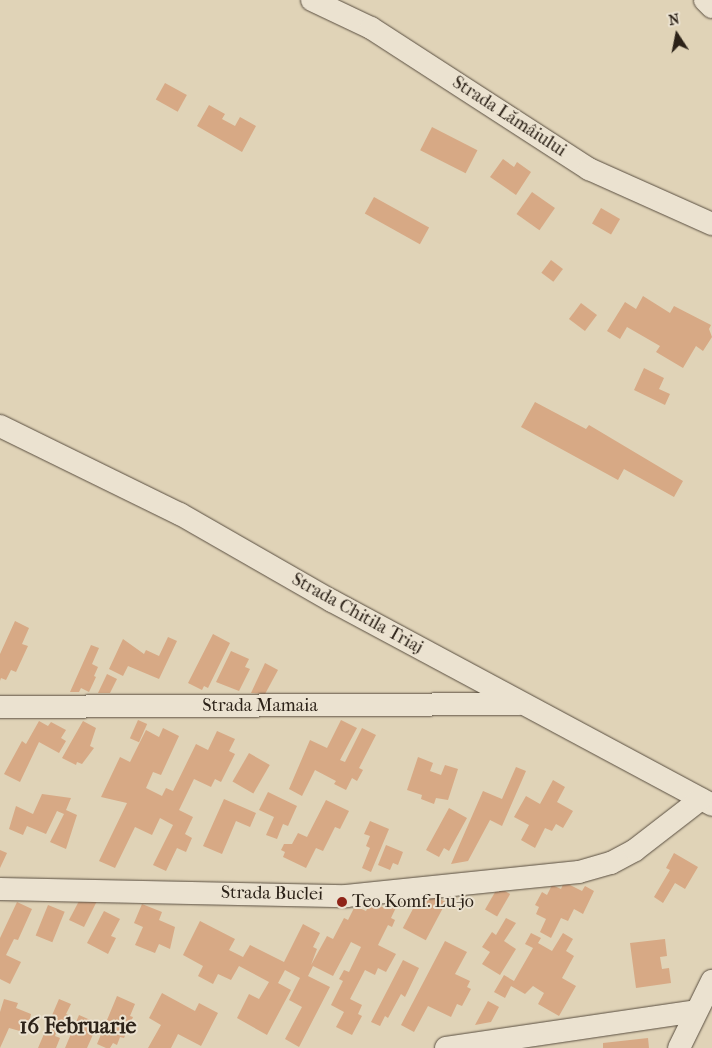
<!DOCTYPE html>
<meta charset="utf-8">
<style>
body{margin:0}
#map{position:relative;width:712px;height:1048px;overflow:hidden;background:#e0d3b7;font-family:"IM FELL French Canon",serif}
div>[style]{position:absolute}
.building>*{inset:0;background:#d7a985;transform-origin:0 0}
.roads{filter:drop-shadow(0 0 1px #594e40) drop-shadow(0 0 1px #594e40)}
.street>*{height:22px;margin:-11px;padding:0 11px;transform-origin:11px;border-radius:11px;background:#ebe2d0}
.dots>*{width:14px;height:14px;translate:-50% -50%;box-sizing:border-box;border:2px solid #ebe2d0;border-radius:50%}
span{translate:-50% -50%;white-space:nowrap;text-align:center;line-height:1.15;-webkit-text-stroke:4px #ebe2d0;paint-order:stroke}
.street-label{font-size:18px;color:#2c2218}
.poi-label{font-size:18px;color:#2c2218}
.left{translate:0 -50%;text-align:left}
.district-label{font-size:22px;color:#2c2218;font-weight:700}
.north{position:absolute;left:652px;top:10px;width:50px;height:50px;-webkit-text-stroke:4px #ebe2d0;paint-order:stroke;rotate:349deg;font-size:14px;font-weight:700;line-height:20px;text-align:center;color:#2c2218}
.north::after{content:'';display:block;margin:auto;width:18px;height:22px;background:#2c2218;clip-path:polygon(50% 0,100% 100%,50% 72%,0 100%)}
</style>
<div id="map">
<div class="building">
<i style="left:165px;top:83px;width:25px;height:19px;rotate:29deg"></i>
<i style="clip-path:polygon(209px 105px,225px 114px,222px 119px,235px 126px,240px 117px,256px 126px,242px 152px,197px 126px)"></i>
<i style="left:432px;top:127px;width:51px;height:26px;rotate:27deg"></i>
<i style="clip-path:polygon(503px 159px,514px 167px,517px 162px,531px 172px,516px 195px,490px 177px)"></i>
<i style="left:532px;top:192px;width:28px;height:27px;rotate:35deg"></i>
<i style="left:374px;top:197px;width:63px;height:19px;rotate:29deg"></i>
<i style="left:601px;top:208px;width:22px;height:18px;rotate:30deg"></i>
<i style="left:551px;top:260px;width:15px;height:16px;rotate:37deg"></i>
<i style="clip-path:polygon(643px 296px,670px 313px,674px 306px,711px 325px,709px 329px,712px 337px,703px 351px,696px 346px,683px 368px,656px 352px,660px 346px,627px 327px,620px 339px,607px 331px,625px 302px,636px 309px)"></i>
<i style="left:581px;top:303px;width:20px;height:20px;rotate:37deg"></i>
<i style="clip-path:polygon(644px 368px,664px 378px,659px 389px,670px 394px,665px 405px,634px 390px)"></i>
<i style="clip-path:polygon(535px 402px,586px 429px,589px 425px,683px 481px,674px 497px,624px 469px,618px 480px,521px 427px)"></i>
<i style="clip-path:polygon(15px 621px,29px 628px,22px 644px,28px 646px,16px 672px,11px 670px,6px 680px,1px 678px,0 681px,0 654px)"></i>
<i style="clip-path:polygon(213px 634px,230px 643px,208px 688px,204px 686px,202px 690px,188px 683px)"></i>
<i style="clip-path:polygon(168px 637px,177px 641px,159px 679px,128px 666px,123px 676px,109px 669px,123px 639px,144px 654px,146px 650px,159px 656px)"></i>
<i style="clip-path:polygon(91px 645px,99px 648px,92px 664px,98px 667px,94px 676px,96px 677px,89px 692px,81px 688px,79px 692px,70px 692px)"></i>
<i style="clip-path:polygon(231px 651px,249px 659px,245px 667px,250px 669px,239px 691px,216px 682px)"></i>
<i style="clip-path:polygon(265px 663px,278px 670px,265px 694px,251px 693px)"></i>
<i style="clip-path:polygon(107px 674px,117px 679px,110px 693px,98px 693px)"></i>
<i style="left:138px;top:720px;width:10px;height:20px;rotate:24deg"></i>
<i style="clip-path:polygon(341px 720px,357px 728px,340px 760px,345px 762px,362px 728px,376px 735px,359px 768px,363px 770px,357px 781px,352px 778px,346px 790px,334px 784px,336px 781px,315px 770px,302px 796px,289px 789px,310px 740px,327px 748px)"></i>
<i style="clip-path:polygon(39px 721px,48px 726px,51px 722px,66px 730px,61px 738px,66px 741px,59px 753px,39px 742px,20px 782px,4px 774px,22px 741px,26px 744px)"></i>
<i style="clip-path:polygon(83px 721px,96px 728px,90px 746px,94px 748px,82px 764px,77px 762px,76px 765px,62px 758px)"></i>
<i style="clip-path:polygon(163px 728px,179px 736px,161px 775px,153px 772px,146px 788px,162px 796px,166px 788px,173px 791px,196px 744px,208px 750px,217px 731px,235px 739px,229px 751px,235px 754px,221px 782px,215px 779px,211px 787px,194px 779px,179px 810px,193px 817px,185px 834px,192px 838px,186px 852px,177px 848px,166px 871px,153px 865px,173px 825px,160px 818px,152px 835px,135px 827px,115px 868px,99px 861px,127px 803px,101px 797px,120px 757px,130px 762px,146px 730px,159px 737px)"></i>
<i style="left:249px;top:753px;width:24px;height:33px;rotate:30deg"></i>
<i style="clip-path:polygon(418px 757px,433px 763px,430px 771px,441px 775px,445px 765px,458px 769px,448px 800px,436px 798px,434px 804px,421px 799px,422px 795px,407px 790px)"></i>
<i style="clip-path:polygon(516px 767px,526px 771px,502px 826px,490px 820px,468px 861px,451px 864px,483px 791px,502px 799px)"></i>
<i style="clip-path:polygon(553px 780px,565px 787px,557px 802px,573px 811px,563px 828px,556px 824px,552px 831px,545px 828px,535px 848px,521px 840px,529px 825px,514px 817px,526px 796px,540px 804px)"></i>
<i style="clip-path:polygon(268px 792px,297px 806px,288px 826px,283px 824px,277px 839px,266px 835px,274px 817px,259px 810px)"></i>
<i style="clip-path:polygon(42px 794px,71px 798px,66px 810px,77px 815px,66px 849px,50px 842px,64px 814px,57px 811px,46px 834px,27px 826px,23px 835px,9px 829px,16px 806px,33px 814px)"></i>
<i style="clip-path:polygon(224px 799px,256px 813px,250px 827px,236px 821px,222px 854px,203px 846px)"></i>
<i style="clip-path:polygon(326px 800px,349px 811px,340px 829px,335px 827px,323px 851px,316px 848px,306px 868px,283px 857px,285px 852px,281px 850px,284px 844px,292px 844px,298px 833px,307px 837px)"></i>
<i style="clip-path:polygon(449px 808px,467px 818px,449px 851px,444px 848px,439px 857px,426px 850px)"></i>
<i style="clip-path:polygon(370px 821px,389px 829px,371px 872px,362px 868px,370px 848px,366px 846px,370px 836px,364px 834px)"></i>
<i style="clip-path:polygon(386px 845px,403px 852px,398px 865px,393px 863px,390px 870px,378px 865px)"></i>
<i style="clip-path:polygon(0 850px,7px 853px,0 868px)"></i>
<i style="clip-path:polygon(674px 853px,698px 867px,685px 889px,675px 883px,663px 903px,654px 897px,670px 870px,666px 868px)"></i>
<i style="clip-path:polygon(564px 882px,582px 891px,585px 886px,594px 891px,583px 914px,574px 909px,568px 921px,561px 918px,551px 938px,540px 932px,546px 919px,536px 914px,539px 907px,535px 905px,542px 892px,547px 895px,552px 885px,561px 889px)"></i>
<i style="left:498px;top:887px;width:14px;height:26px;rotate:30deg"></i>
<i style="left:423px;top:890px;width:26px;height:43px;rotate:28deg"></i>
<i style="clip-path:polygon(402px 895px,391px 918px,395px 920px,392px 927px,388px 925px,378px 945px,396px 954px,386px 972px,378px 968px,375px 975px,365px 970px,350px 999px,362px 1005px,358px 1014px,362px 1016px,352px 1035px,336px 1027px,344px 1012px,331px 1005px,343px 981px,339px 979px,344px 970px,349px 972px,361px 947px,351px 942px,333px 976px,313px 966px,308px 976px,330px 987px,299px 1047px,285px 1039px,302px 1007px,289px 1000px,300px 978px,285px 970px,278px 983px,291px 990px,267px 1035px,237px 1018px,249px 994px,259px 999px,269px 982px,239px 966px,231px 980px,218px 974px,213px 984px,198px 976px,203px 966px,183px 955px,200px 921px,235px 939px,229px 950px,243px 957px,250px 945px,284px 962px,303px 924px,320px 933px,313px 947px,317px 949px,311px 965px,327px 936px,333px 939px,344px 918px,348px 920px,355px 906px,366px 911px,371px 901px,384px 908px,390px 897px)"></i>
<i style="clip-path:polygon(79px 901px,97px 901px,84px 927px,69px 920px)"></i>
<i style="clip-path:polygon(17px 902px,32px 909px,18px 940px,14px 939px,6px 955px,21px 962px,10px 984px,0 979px,0 938px)"></i>
<i style="clip-path:polygon(142px 904px,162px 912px,159px 920px,175px 927px,170px 949px,159px 944px,155px 953px,135px 945px,143px 927px,134px 923px)"></i>
<i style="left:48px;top:905px;width:18px;height:33px;rotate:22deg"></i>
<i style="clip-path:polygon(104px 911px,120px 919px,111px 936px,116px 938px,108px 954px,87px 943px)"></i>
<i style="clip-path:polygon(506px 918px,516px 923px,504px 941px,516px 949px,500px 975px,482px 964px,490px 952px,482px 947px,492px 932px,496px 935px)"></i>
<i style="clip-path:polygon(531px 933px,541px 938px,538px 943px,552px 951px,563px 933px,573px 939px,566px 951px,574px 956px,562px 978px,576px 986px,559px 1016px,538px 1004px,544px 993px,533px 986px,525px 994px,511px 986px,505px 998px,494px 992px,504px 975px,514px 981px,533px 948px,525px 944px)"></i>
<i style="clip-path:polygon(665px 939px,667px 956px,660px 957px,662px 969px,669px 968px,671px 983px,636px 988px,630px 943px)"></i>
<i style="clip-path:polygon(445px 941px,467px 952px,455px 974px,470px 981px,467px 987px,471px 989px,462px 1006px,457px 1004px,451px 1017px,428px 1006px,414px 1032px,401px 1025px)"></i>
<i style="clip-path:polygon(403px 960px,419px 968px,405px 997px,401px 994px,388px 1018px,385px 1016px,380px 1026px,371px 1022px)"></i>
<i style="clip-path:polygon(162px 993px,195px 1011px,199px 1003px,218px 1013px,201px 1046px,178px 1034px,171px 1048px,148px 1048px,161px 1025px,149px 1018px)"></i>
<i style="clip-path:polygon(117px 996px,135px 1004px,130px 1016px,133px 1017px,124px 1038px,120px 1037px,117px 1045px,113px 1043px,110px 1048px,106px 1048px,97px 1044px)"></i>
<i style="clip-path:polygon(4px 999px,18px 1003px,16px 1008px,31px 1014px,27px 1033px,9px 1028px,0 1048px,0 1012px)"></i>
<i style="clip-path:polygon(59px 999px,71px 1004px,66px 1014px,72px 1017px,66px 1032px,58px 1028px,55px 1036px,60px 1038px,56px 1048px,38px 1048px)"></i>
<i style="clip-path:polygon(488px 1001px,499px 1007px,491px 1022px,475px 1025px)"></i>
<i style="clip-path:polygon(79px 1015px,95px 1022px,92px 1029px,95px 1030px,87px 1048px,65px 1048px)"></i>
<i style="clip-path:polygon(648px 1038px,649px 1048px,603px 1048px,603px 1043px)"></i>
</div>
<div class="roads">
<div class="street">
<i style="left:312px;top:0;width:65px;rotate:25.4deg"></i>
<i style="left:371px;top:28px;width:260px;rotate:32.9deg"></i>
<i style="left:589px;top:169px;width:135px;rotate:24.1deg"></i>
<i style="left:705px;top:0;width:10px;rotate:45deg"></i>
<i style="left:0;top:426px;width:200px;rotate:26.1deg"></i>
<i style="left:180px;top:514px;width:175px;rotate:29.8deg"></i>
<i style="left:332px;top:601px;width:431px;rotate:28.2deg"></i>
<i style="left:0;top:707px;width:519px;rotate:-0.33deg"></i>
<i style="left:0;top:889px;width:346px;rotate:1.2deg"></i>
<i style="left:346px;top:896px;width:234px;rotate:-5.9deg"></i>
<i style="left:579px;top:872px;width:33px;rotate:-16deg"></i>
<i style="left:611px;top:863px;width:27px;rotate:-28deg"></i>
<i style="left:635px;top:850px;width:83px;rotate:-37.7deg"></i>
<i style="left:446px;top:1048px;width:253px;rotate:-8.4deg"></i>
<i style="left:679px;top:1048px;width:75px;rotate:-63.8deg"></i>
</div>
</div>
<div class="dots">
<i style="left:342px;top:902px;background:#8f2418"></i>
</div>
<div class="street-label">
<span style="left:509px;top:117px;rotate:33deg">Strada Lămâiului</span>
<span style="left:357px;top:614px;rotate:29deg">Strada Chitila Triaj</span>
<span style="left:260px;top:706px">Strada Mamaia</span>
<span style="left:272px;top:894px;rotate:1deg">Strada Buclei</span>
</div>
<div class="poi-label">
<span class="left" style="left:352px;top:902px">Teo Komf. Lu-jo</span>
</div>
<div class="district-label">
<span style="left:78px;top:1027px">16 Februarie</span>
</div>
<div class="north">N</div>
</div>
